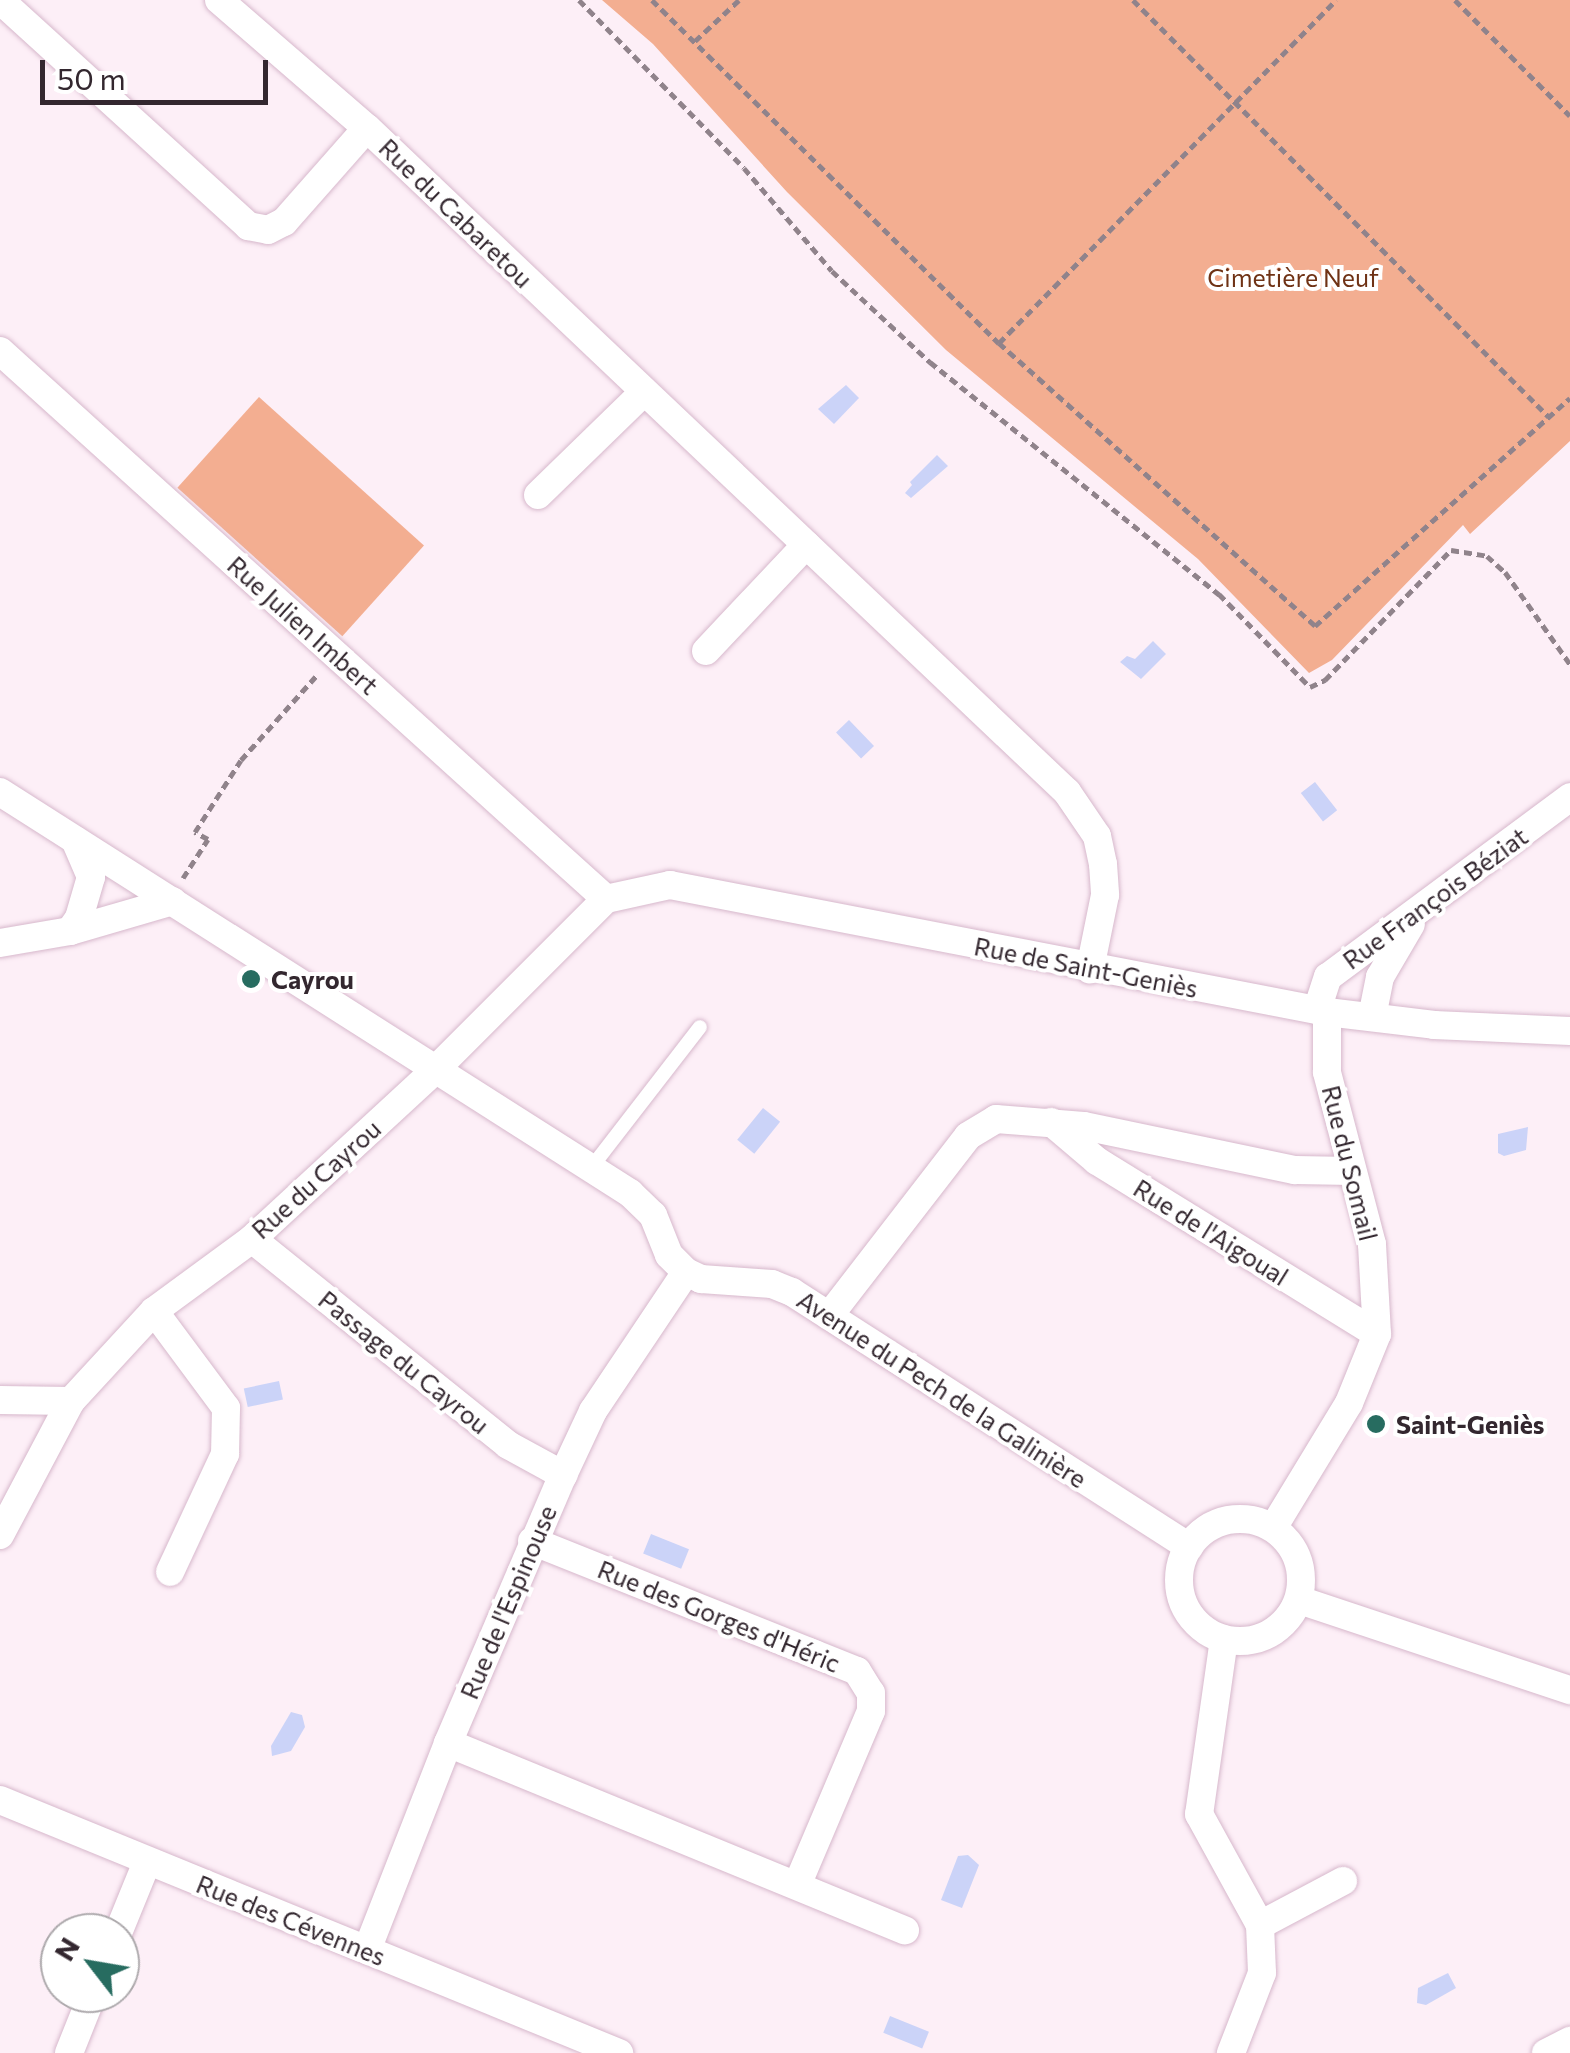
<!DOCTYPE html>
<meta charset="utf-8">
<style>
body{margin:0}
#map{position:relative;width:1570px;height:2053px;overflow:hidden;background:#fdeff7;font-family:Commissioner,sans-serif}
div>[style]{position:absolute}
.green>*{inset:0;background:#f3ae91;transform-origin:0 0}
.water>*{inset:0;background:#cbd3f8;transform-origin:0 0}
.path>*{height:5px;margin-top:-2.5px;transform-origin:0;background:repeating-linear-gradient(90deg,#90838b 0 8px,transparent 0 13px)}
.roads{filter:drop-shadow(0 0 2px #d7b8cc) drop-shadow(0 0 2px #d7b8cc)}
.service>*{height:14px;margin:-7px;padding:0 7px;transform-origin:7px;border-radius:7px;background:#fff}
.minor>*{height:28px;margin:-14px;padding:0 14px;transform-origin:14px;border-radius:14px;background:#fff}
.minor>.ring{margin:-14px;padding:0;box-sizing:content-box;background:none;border:28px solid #fff;border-radius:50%}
.dots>*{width:28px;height:28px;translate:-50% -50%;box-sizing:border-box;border:5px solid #fff;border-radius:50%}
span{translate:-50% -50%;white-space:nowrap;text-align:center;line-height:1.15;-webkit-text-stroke:8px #fff;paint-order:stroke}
.street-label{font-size:25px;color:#33272f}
.park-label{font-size:25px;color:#6f3215}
.poi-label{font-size:25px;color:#33272f;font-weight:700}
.left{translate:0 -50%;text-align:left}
.north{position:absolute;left:40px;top:1913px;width:100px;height:100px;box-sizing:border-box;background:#fff;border:2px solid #ada9ac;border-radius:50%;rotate:301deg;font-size:28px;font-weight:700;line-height:40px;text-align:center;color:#33272f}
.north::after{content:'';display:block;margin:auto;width:35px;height:45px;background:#276c60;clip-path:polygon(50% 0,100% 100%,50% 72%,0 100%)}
.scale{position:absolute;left:40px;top:60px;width:228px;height:45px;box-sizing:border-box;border:5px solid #33272f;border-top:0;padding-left:12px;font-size:30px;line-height:35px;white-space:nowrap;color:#33272f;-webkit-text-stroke:8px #fff;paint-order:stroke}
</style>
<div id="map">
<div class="green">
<i style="clip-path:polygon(602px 0,1570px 0,1570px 441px,1470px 534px,1463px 525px,1332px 660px,1309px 673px,1198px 559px,946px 350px,787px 192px,653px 44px)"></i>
<i style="left:259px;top:397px;width:222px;height:122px;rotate:42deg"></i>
</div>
<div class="water">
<i style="clip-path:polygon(846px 385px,859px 398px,834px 424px,818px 409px)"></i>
<i style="clip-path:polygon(937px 455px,948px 466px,911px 498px,905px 493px,912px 485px,910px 482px)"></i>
<i style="clip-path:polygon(1153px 641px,1166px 654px,1141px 679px,1120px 662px,1127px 656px,1135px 659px)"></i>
<i style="left:849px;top:720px;width:36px;height:18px;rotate:46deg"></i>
<i style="left:1315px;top:782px;width:36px;height:18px;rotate:52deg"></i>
<i style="left:763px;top:1108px;width:22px;height:41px;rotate:39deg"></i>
<i style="clip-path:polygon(1528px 1127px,1526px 1150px,1504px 1156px,1498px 1153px,1498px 1134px)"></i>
<i style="left:279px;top:1381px;width:19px;height:36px;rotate:78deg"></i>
<i style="left:651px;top:1534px;width:41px;height:21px;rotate:22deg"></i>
<i style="clip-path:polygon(291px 1712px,302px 1715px,305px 1727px,291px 1751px,272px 1756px,271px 1746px)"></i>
<i style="clip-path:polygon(968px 1855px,979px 1865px,962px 1908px,941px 1900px,958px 1856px)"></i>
<i style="clip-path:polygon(1448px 1973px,1456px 1988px,1426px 2005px,1417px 2003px,1418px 1988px)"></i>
<i style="left:890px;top:2016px;width:42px;height:18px;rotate:22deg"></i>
</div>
<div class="path">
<i style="left:579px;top:0;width:235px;rotate:45.5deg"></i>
<i style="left:744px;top:168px;width:135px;rotate:49.5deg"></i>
<i style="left:832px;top:271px;width:134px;rotate:42.9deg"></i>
<i style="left:930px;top:362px;width:371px;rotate:38.8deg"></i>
<i style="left:1219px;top:594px;width:130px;rotate:45.6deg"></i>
<i style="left:1310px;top:687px;width:17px;rotate:-25deg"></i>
<i style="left:1325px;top:680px;width:181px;rotate:-45.9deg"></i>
<i style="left:1451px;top:550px;width:36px;rotate:9deg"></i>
<i style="left:1487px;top:556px;width:24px;rotate:42deg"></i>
<i style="left:1505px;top:572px;width:113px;rotate:54.8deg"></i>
<i style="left:652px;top:0;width:488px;rotate:44.7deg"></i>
<i style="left:999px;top:343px;width:424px;rotate:41.8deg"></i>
<i style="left:1315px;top:626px;width:342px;rotate:-41.8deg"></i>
<i style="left:1133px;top:0;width:589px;rotate:45.07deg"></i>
<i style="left:1455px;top:0;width:163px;rotate:45.2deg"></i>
<i style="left:695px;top:41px;width:60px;rotate:-43deg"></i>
<i style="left:999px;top:343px;width:481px;rotate:-45.5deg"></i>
<i style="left:183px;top:878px;width:46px;rotate:-57.3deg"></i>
<i style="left:208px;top:839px;width:15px;rotate:-152deg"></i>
<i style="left:195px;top:832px;width:85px;rotate:-57.4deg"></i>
<i style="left:241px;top:760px;width:114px;rotate:-48.2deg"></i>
</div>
<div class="roads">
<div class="service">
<i style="left:591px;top:1168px;width:178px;rotate:-52.3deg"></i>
</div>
<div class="minor">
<i style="left:0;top:0;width:336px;rotate:42.3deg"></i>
<i style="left:248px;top:226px;width:20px;rotate:11deg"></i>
<i style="left:268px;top:230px;width:18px;rotate:-27deg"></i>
<i style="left:284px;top:222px;width:125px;rotate:-48.6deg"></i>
<i style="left:219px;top:0;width:196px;rotate:40.9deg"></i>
<i style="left:367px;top:128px;width:965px;rotate:43.49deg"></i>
<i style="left:1067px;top:792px;width:53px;rotate:55.7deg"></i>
<i style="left:1097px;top:836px;width:29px;rotate:78deg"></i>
<i style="left:1103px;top:864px;width:31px;rotate:86deg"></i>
<i style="left:1105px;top:895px;width:76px;rotate:101.5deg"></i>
<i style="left:0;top:351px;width:817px;rotate:42.12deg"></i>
<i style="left:538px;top:495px;width:148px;rotate:-44.2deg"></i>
<i style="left:706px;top:651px;width:146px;rotate:-46.7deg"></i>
<i style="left:0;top:792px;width:747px;rotate:32.48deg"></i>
<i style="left:630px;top:1193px;width:32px;rotate:44deg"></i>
<i style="left:653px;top:1215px;width:43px;rotate:68.2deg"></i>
<i style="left:669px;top:1255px;width:24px;rotate:45deg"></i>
<i style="left:686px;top:1272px;width:17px;rotate:25deg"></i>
<i style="left:701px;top:1279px;width:71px;rotate:4deg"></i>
<i style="left:772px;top:1284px;width:22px;rotate:22deg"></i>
<i style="left:792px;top:1292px;width:472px;rotate:32.7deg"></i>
<i style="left:606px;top:899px;width:66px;rotate:-12.3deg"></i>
<i style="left:670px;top:885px;width:669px;rotate:10.94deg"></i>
<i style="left:1327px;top:1012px;width:108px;rotate:6.9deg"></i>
<i style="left:1434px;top:1025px;width:136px;rotate:2.5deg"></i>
<i style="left:70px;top:931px;width:16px;rotate:-55deg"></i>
<i style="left:79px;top:918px;width:43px;rotate:-73.7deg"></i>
<i style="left:91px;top:877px;width:40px;rotate:-113.4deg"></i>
<i style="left:0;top:943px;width:71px;rotate:-9.7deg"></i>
<i style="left:70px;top:931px;width:107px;rotate:-16.2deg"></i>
<i style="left:1317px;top:1010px;width:35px;rotate:-72deg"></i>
<i style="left:1328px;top:977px;width:302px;rotate:-36.6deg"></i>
<i style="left:1372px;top:1017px;width:41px;rotate:-78.7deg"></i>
<i style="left:1380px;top:977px;width:61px;rotate:-59.7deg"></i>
<i style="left:1051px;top:1122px;width:60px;rotate:40.3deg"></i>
<i style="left:1097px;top:1161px;width:329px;rotate:31.7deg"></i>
<i style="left:252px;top:1239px;width:329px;rotate:38.8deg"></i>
<i style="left:508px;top:1445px;width:63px;rotate:28.6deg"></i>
<i style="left:154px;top:1311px;width:121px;rotate:53.4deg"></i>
<i style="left:226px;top:1408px;width:46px;rotate:91.2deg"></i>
<i style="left:225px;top:1454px;width:130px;rotate:115deg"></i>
<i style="left:829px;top:1316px;width:227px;rotate:-52.3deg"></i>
<i style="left:968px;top:1136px;width:33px;rotate:-31deg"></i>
<i style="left:996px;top:1119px;width:88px;rotate:4.5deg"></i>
<i style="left:1084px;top:1126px;width:216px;rotate:11.8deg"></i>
<i style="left:1295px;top:1170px;width:57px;rotate:1deg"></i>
<i style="left:0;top:1400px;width:71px;rotate:0.8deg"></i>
<i style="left:71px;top:1401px;width:122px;rotate:-47.3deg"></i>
<i style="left:154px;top:1311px;width:122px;rotate:-36.3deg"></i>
<i style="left:252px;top:1239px;width:251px;rotate:-42.7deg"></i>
<i style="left:436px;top:1069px;width:240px;rotate:-45deg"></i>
<i class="ring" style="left:1179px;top:1519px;width:94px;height:94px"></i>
<i style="left:1273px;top:1528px;width:146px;rotate:-58.7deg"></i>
<i style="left:1349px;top:1403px;width:74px;rotate:-67.9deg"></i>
<i style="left:1377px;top:1334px;width:90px;rotate:-93.2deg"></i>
<i style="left:1372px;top:1244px;width:178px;rotate:-104.7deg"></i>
<i style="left:1327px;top:1072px;width:60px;rotate:-90deg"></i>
<i style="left:0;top:1535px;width:152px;rotate:-62.1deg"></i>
<i style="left:532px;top:1541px;width:350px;rotate:21.8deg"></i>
<i style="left:857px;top:1671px;width:26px;rotate:58deg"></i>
<i style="left:871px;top:1693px;width:18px;rotate:90deg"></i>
<i style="left:871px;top:1711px;width:189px;rotate:113deg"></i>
<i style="left:1299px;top:1600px;width:286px;rotate:18.4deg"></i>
<i style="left:1224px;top:1639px;width:177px;rotate:98.1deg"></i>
<i style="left:1199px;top:1814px;width:127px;rotate:61.2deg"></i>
<i style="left:1260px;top:1925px;width:48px;rotate:87.6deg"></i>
<i style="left:1262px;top:1973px;width:86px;rotate:111.2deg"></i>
<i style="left:448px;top:1743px;width:494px;rotate:22.3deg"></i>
<i style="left:0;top:1800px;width:669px;rotate:22.23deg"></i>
<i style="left:1260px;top:1925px;width:94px;rotate:-27.9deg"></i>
<i style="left:118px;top:1933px;width:77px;rotate:-67.8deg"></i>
<i style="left:367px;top:1950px;width:222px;rotate:-68.6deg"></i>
<i style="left:448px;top:1743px;width:292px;rotate:-66.8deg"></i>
<i style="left:563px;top:1475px;width:71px;rotate:-64.9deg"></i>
<i style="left:593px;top:1411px;width:167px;rotate:-56.2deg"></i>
<i style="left:69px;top:2053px;width:65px;rotate:-68.2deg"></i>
<i style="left:1546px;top:2053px;width:27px;rotate:-27deg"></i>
</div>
</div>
<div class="dots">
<i style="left:251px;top:979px;background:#276c60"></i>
<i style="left:1376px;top:1424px;background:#276c60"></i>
</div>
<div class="street-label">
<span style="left:456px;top:213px;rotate:44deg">Rue du Cabaretou</span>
<span style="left:303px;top:625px;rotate:42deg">Rue Julien Imbert</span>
<span style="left:1435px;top:898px;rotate:-36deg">Rue François Béziat</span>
<span style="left:1086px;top:967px;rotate:11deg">Rue de Saint-Geniès</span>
<span style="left:1350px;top:1163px;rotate:76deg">Rue du Somail</span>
<span style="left:316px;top:1179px;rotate:-42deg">Rue du Cayrou</span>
<span style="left:1211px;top:1232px;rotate:32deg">Rue de l'Aigoual</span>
<span style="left:404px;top:1362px;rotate:39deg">Passage du Cayrou</span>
<span style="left:942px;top:1389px;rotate:33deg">Avenue du Pech de la Galinière</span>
<span style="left:508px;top:1602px;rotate:-67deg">Rue de l'Espinouse</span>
<span style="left:719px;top:1616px;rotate:22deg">Rue des Gorges d'Héric</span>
<span style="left:291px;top:1920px;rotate:22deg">Rue des Cévennes</span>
</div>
<div class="park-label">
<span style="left:1293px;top:277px">Cimetière Neuf</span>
</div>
<div class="poi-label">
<span class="left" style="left:271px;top:979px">Cayrou</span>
<span class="left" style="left:1396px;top:1424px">Saint-Geniès</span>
</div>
<div class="north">N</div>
<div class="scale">50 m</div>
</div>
